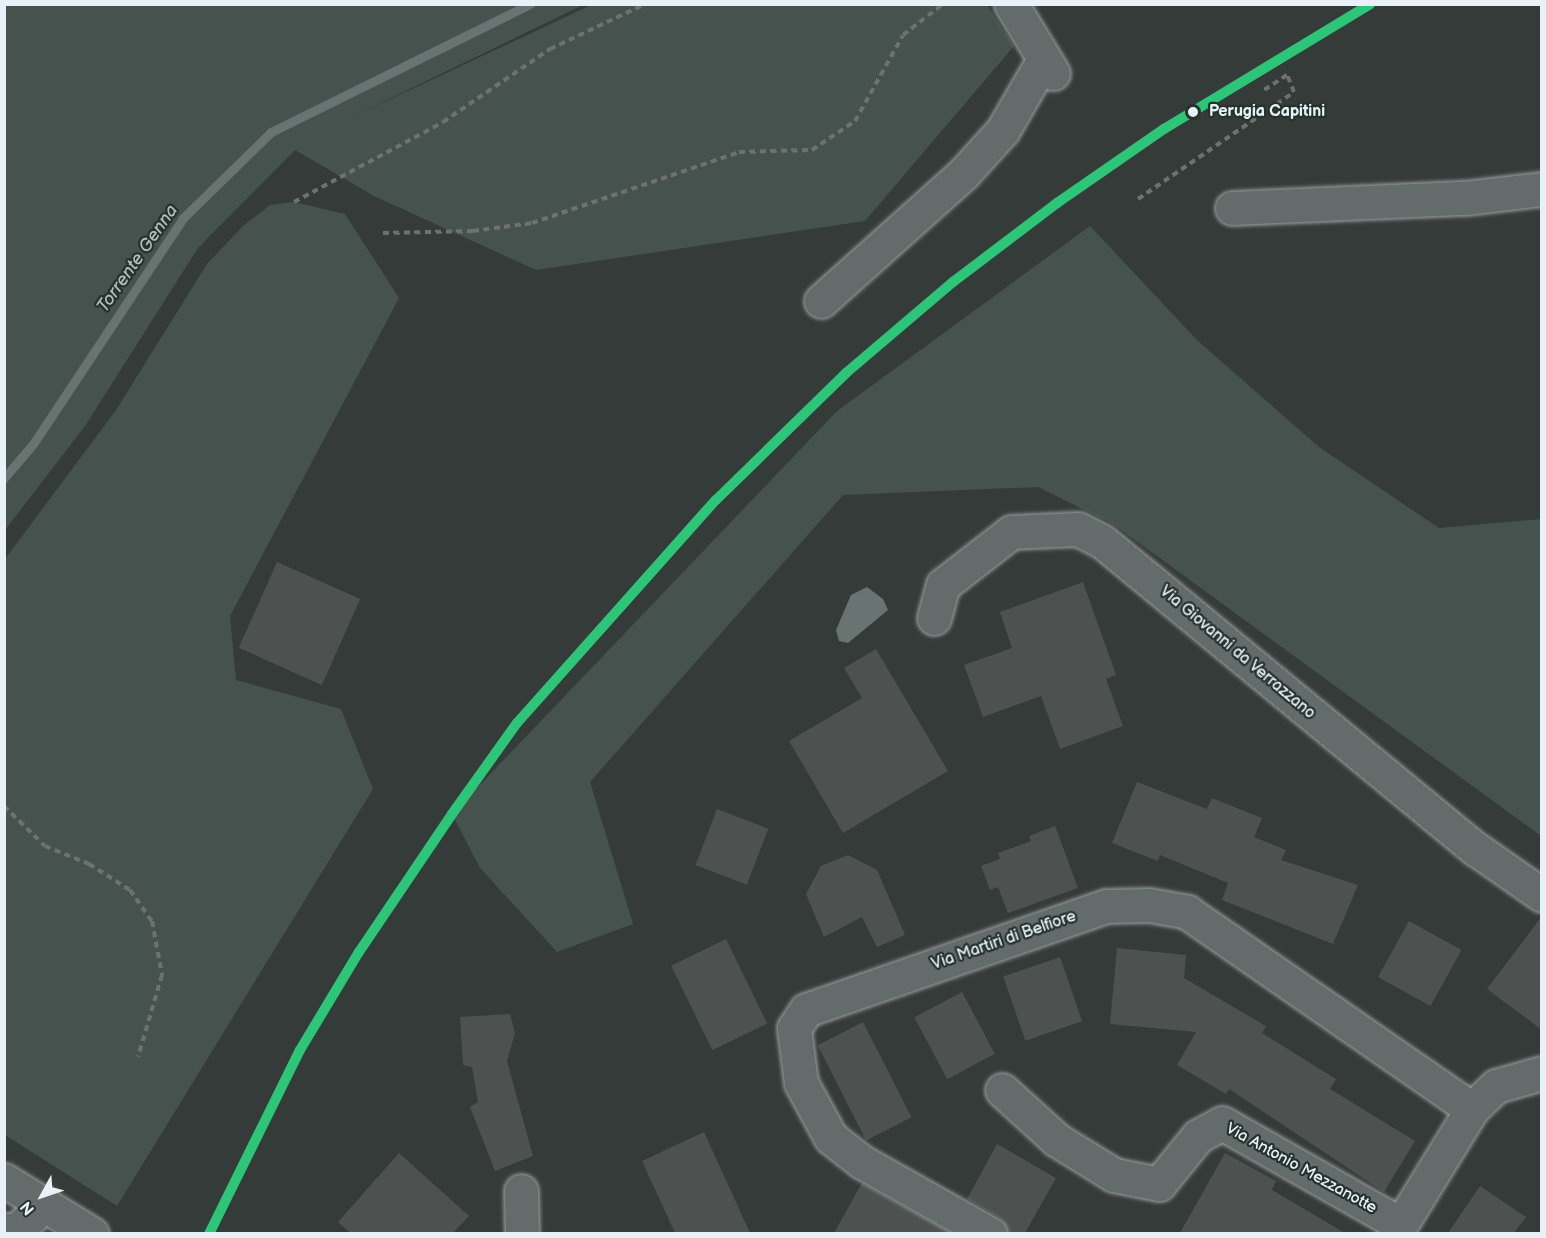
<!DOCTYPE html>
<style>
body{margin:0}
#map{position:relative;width:1546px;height:1238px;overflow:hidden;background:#353b38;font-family:"Balsamiq Sans",sans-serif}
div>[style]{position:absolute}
.green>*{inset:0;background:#46524e}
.water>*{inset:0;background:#687372}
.stream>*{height:9px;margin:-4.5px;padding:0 4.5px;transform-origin:4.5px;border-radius:4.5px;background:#687372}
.building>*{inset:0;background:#4d5250;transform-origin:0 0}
.path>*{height:4px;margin-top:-2px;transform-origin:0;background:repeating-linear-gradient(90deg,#6e7171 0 6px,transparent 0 10.5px)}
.roads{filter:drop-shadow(0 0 2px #9a9f9f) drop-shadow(0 0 2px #9a9f9f)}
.minor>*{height:33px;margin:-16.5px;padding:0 16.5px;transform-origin:16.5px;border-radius:16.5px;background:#646b6b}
.major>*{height:33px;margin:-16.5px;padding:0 16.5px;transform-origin:16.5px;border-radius:16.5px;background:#646b6b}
.rail-1>*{height:10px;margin:-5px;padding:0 5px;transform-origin:5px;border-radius:5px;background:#2dc577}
.dots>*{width:16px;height:16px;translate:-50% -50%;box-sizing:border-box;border:3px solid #26332d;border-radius:50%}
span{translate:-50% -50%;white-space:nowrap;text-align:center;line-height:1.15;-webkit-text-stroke:4.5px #26332d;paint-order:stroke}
.stop-label{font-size:16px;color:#e8f1f8;font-weight:700}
.left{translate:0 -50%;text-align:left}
.street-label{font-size:16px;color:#e8f1f8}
.water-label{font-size:18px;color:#b1bbbe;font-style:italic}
.frame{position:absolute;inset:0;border:6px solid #e8f1f8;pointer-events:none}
.north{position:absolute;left:12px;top:1166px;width:60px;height:60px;-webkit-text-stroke:4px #26332d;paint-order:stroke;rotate:230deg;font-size:16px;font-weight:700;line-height:24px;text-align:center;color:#e8f1f8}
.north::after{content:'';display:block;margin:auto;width:21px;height:27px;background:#e8f1f8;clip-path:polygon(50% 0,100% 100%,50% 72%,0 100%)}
</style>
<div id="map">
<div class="green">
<i style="clip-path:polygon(5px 4px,583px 5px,350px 118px,591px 5px,987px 5px,1014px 46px,865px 221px,536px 270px,374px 196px,295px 150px,198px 248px,85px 426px,5px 530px)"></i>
<i style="clip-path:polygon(294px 202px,345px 214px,399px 298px,230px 616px,236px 680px,341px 709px,373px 789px,117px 1206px,5px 1135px,5px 559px,116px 410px,207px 264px,243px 226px,270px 205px)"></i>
<i style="clip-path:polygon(1090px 226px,1197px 340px,1319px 447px,1439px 528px,1541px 519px,1541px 836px,1113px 524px,1038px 487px,843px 495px,590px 782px,633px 924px,557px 952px,480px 868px,452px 814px,837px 411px)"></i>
</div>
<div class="water">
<i style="clip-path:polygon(867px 587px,883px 599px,888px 610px,848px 643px,839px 641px,836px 630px,851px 595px)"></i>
</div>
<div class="stream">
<i style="left:4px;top:478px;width:45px;rotate:-49.5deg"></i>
<i style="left:33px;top:444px;width:271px;rotate:-56.4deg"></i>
<i style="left:183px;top:218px;width:123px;rotate:-44.3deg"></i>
<i style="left:271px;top:132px;width:289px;rotate:-26.3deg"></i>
</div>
<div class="building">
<i style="left:277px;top:562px;width:91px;height:94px;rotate:24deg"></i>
<i style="clip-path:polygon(1083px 582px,1116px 675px,1106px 679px,1123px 726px,1060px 749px,1041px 696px,983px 717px,964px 665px,1012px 648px,1000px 612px)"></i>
<i style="clip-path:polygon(876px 649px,948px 771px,843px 833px,789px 741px,862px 698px,844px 668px)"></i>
<i style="clip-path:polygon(1137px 782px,1207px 809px,1212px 798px,1262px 818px,1254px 837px,1286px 850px,1281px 860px,1358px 885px,1333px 944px,1222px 900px,1228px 883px,1160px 855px,1158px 861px,1112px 843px)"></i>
<i style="left:717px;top:809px;width:55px;height:60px;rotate:21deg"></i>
<i style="clip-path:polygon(1055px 826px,1078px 888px,1008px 913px,998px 887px,990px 890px,981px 866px,1000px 859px,998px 853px,1031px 841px,1029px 836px)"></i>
<i style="clip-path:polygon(848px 855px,877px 870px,905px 935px,877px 947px,862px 917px,824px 937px,806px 894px,821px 866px)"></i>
<i style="clip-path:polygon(1542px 916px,1542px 1030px,1487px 989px)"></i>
<i style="left:1409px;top:921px;width:60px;height:64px;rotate:29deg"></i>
<i style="left:726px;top:939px;width:94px;height:61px;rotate:64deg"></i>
<i style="clip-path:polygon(1117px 948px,1186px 955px,1184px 978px,1266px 1026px,1262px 1033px,1336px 1079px,1330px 1089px,1415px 1141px,1384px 1192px,1229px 1089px,1226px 1094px,1177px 1065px,1196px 1032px,1110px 1024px)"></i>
<i style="left:1060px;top:957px;width:68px;height:60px;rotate:71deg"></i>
<i style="left:962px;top:992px;width:70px;height:54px;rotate:62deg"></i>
<i style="clip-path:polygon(510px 1014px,515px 1033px,507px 1061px,533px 1156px,495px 1171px,470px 1107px,478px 1102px,472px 1067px,463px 1065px,460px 1017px)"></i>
<i style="left:863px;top:1022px;width:107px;height:51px;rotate:63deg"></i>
<i style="clip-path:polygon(704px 1132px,750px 1233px,675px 1233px,642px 1161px)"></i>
<i style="clip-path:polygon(997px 1144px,1056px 1178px,1025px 1233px,1009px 1233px,1000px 1218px,967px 1199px)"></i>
<i style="clip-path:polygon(399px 1153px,469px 1216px,453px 1233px,350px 1233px,338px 1222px)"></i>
<i style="clip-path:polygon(1225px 1153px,1276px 1181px,1272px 1190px,1345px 1233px,1180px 1233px)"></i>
<i style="clip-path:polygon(862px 1183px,951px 1233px,834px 1233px)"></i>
<i style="clip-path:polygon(1480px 1186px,1526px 1217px,1514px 1233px,1448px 1233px)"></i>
</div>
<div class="path">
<i style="left:1138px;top:199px;width:189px;rotate:-34.4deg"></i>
<i style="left:1294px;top:92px;width:18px;rotate:-112deg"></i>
<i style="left:1287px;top:75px;width:30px;rotate:147deg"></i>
<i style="left:294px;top:202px;width:169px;rotate:-28.2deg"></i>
<i style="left:443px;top:122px;width:130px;rotate:-34.3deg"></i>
<i style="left:550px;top:49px;width:105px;rotate:-25.3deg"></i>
<i style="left:383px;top:233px;width:90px;rotate:-1.3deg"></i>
<i style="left:473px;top:231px;width:60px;rotate:-7.7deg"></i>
<i style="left:532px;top:223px;width:219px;rotate:-18.9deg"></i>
<i style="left:739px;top:152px;width:73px;rotate:-1.6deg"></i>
<i style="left:812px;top:150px;width:52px;rotate:-34deg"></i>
<i style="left:855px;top:121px;width:98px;rotate:-60.8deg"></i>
<i style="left:903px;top:35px;width:51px;rotate:-37.8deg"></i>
<i style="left:4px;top:806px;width:57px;rotate:44.3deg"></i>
<i style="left:45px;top:846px;width:48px;rotate:22.2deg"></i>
<i style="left:89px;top:864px;width:49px;rotate:32.4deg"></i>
<i style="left:130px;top:890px;width:38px;rotate:55deg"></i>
<i style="left:152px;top:921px;width:55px;rotate:79.5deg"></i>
<i style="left:162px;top:975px;width:85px;rotate:106.3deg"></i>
</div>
<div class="roads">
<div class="minor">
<i style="left:1011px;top:4px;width:81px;rotate:58.7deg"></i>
<i style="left:1232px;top:208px;width:233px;rotate:-2.5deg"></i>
<i style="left:1465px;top:198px;width:78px;rotate:-6.7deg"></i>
<i style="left:821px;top:301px;width:192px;rotate:-41.8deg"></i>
<i style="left:964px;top:173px;width:58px;rotate:-47.8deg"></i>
<i style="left:1003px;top:130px;width:82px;rotate:-60deg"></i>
<i style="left:934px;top:618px;width:34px;rotate:-75deg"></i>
<i style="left:943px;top:585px;width:86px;rotate:-37.9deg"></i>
<i style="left:1011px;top:532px;width:67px;rotate:-2.6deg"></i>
<i style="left:1078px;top:529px;width:28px;rotate:27deg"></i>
<i style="left:1103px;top:542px;width:483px;rotate:39.5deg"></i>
<i style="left:1476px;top:849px;width:80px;rotate:34.9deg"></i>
<i style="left:1002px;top:1090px;width:74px;rotate:42.3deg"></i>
<i style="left:1057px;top:1140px;width:67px;rotate:31.6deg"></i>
<i style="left:1114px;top:1175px;width:46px;rotate:11.3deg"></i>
<i style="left:1159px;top:1184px;width:62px;rotate:-50.9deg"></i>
<i style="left:1198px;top:1136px;width:27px;rotate:-28deg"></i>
<i style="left:1222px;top:1123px;width:205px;rotate:29.6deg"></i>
<i style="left:521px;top:1191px;width:43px;rotate:88.7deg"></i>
<i style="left:4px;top:1230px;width:13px"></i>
<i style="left:17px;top:1230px;width:38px;rotate:-43deg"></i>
<i style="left:990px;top:1234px;width:147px;rotate:-150.6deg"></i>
<i style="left:862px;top:1162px;width:39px;rotate:-142deg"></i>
<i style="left:831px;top:1138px;width:63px;rotate:-118.6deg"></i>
<i style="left:801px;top:1083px;width:55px;rotate:-97.3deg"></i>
<i style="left:794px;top:1028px;width:22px;rotate:-56deg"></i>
<i style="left:806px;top:1010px;width:318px;rotate:-19.1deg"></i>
<i style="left:1106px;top:906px;width:43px;rotate:-1.3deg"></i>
<i style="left:1149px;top:905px;width:39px;rotate:10deg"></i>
<i style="left:1187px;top:912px;width:346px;rotate:34.7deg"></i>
<i style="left:1395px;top:1234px;width:147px;rotate:-58.4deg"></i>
<i style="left:1472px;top:1109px;width:33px;rotate:-44deg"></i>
<i style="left:1496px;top:1086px;width:48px;rotate:-15.8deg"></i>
</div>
<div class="major">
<i style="left:4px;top:1180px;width:103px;rotate:31.5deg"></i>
</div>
</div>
<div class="rail-1">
<i style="left:209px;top:1234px;width:205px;rotate:-63.7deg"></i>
<i style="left:300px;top:1050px;width:114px;rotate:-59deg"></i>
<i style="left:359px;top:952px;width:166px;rotate:-56deg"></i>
<i style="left:452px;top:814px;width:112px;rotate:-54.5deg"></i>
<i style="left:517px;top:723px;width:299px;rotate:-48.3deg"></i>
<i style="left:716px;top:500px;width:182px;rotate:-44.3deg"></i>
<i style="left:846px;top:373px;width:140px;rotate:-40.4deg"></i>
<i style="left:953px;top:282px;width:131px;rotate:-37.2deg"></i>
<i style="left:1057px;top:203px;width:130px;rotate:-34.7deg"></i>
<i style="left:1164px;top:129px;width:241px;rotate:-31.2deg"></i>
</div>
<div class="dots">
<i style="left:1193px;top:112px;background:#e8f1f8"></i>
</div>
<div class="stop-label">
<span class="left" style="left:1209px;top:112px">Perugia Capitini</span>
</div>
<div class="street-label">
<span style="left:1237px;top:653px;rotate:40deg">Via Giovanni da Verrazzano</span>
<span style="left:1004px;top:941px;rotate:-19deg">Via Martiri di Belfiore</span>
<span style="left:1301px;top:1169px;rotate:29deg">Via Antonio Mezzanotte</span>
</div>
<div class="water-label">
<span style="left:138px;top:259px;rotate:-55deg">Torrente Genna</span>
</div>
<div class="frame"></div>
<div class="north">N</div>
</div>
